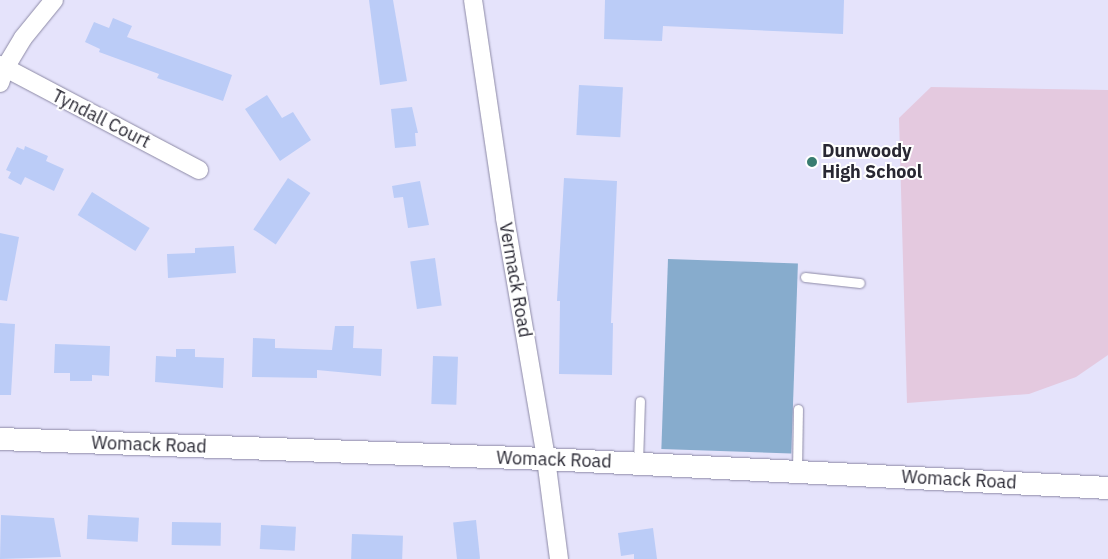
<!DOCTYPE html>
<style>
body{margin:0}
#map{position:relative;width:1108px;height:559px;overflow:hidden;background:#e5e3fb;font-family:"IBM Plex Sans",sans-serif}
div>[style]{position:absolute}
.green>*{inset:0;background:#e4c9df}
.water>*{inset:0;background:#87accd;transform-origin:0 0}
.building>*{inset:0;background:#bbccf7;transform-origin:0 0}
.roads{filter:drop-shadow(0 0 1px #8d8aa6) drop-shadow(0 0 1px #8d8aa6)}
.service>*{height:9px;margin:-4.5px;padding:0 4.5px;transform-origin:4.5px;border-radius:4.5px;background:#fff}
.minor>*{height:18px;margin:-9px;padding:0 9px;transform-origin:9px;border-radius:9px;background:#fff}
.tertiary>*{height:22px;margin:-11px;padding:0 11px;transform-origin:11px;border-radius:11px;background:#fff}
.dots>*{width:14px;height:14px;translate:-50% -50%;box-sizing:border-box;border:2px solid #fff;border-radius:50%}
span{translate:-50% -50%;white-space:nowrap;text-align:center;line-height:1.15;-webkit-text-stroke:4px #fff;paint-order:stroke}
.street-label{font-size:18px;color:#282732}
.poi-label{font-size:18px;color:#282732;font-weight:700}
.left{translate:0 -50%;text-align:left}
</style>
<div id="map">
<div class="green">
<i style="clip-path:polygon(931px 87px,1108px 90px,1108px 355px,1076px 377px,1029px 394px,907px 403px,899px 118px)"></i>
</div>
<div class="water">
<i style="left:668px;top:259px;width:130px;height:190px;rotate:2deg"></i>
</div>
<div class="building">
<i style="clip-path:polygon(369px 0,393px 0,407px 81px,380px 85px)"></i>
<i style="clip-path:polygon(605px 0,844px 0,843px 34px,663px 26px,662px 41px,604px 39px)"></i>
<i style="clip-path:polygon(113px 18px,132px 26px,127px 37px,232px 75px,223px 101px,157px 78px,159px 74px,99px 52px,100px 49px,85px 42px,94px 22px,109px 28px)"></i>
<i style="left:579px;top:85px;width:44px;height:50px;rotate:3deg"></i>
<i style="clip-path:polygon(267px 95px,282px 118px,293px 112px,311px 140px,280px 161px,245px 109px)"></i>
<i style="clip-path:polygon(412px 107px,418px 133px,415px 133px,416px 146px,395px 148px,391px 109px)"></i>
<i style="clip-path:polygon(25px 146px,48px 156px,46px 161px,64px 169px,54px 191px,25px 177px,21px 185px,8px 178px,11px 172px,6px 170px,17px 147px,24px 150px)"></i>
<i style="left:288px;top:178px;width:27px;height:62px;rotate:34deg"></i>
<i style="clip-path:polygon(564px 178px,617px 181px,611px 323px,613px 323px,612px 375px,559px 374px,560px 301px,557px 301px)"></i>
<i style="clip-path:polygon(420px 181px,429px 225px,408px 228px,403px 197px,394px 198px,392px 186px)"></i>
<i style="left:92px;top:192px;width:68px;height:27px;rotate:32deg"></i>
<i style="clip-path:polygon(0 233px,19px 237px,7px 301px,0 300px)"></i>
<i style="clip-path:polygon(234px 246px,236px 273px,168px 278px,167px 254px,195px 253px,195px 248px)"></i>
<i style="left:435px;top:258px;width:48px;height:25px;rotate:82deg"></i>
<i style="clip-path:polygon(0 323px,15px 324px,11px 395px,0 395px)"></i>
<i style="clip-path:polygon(335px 326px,354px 326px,353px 348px,382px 349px,381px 376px,317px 370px,317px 378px,252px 377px,253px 338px,275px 339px,275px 348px,332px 350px)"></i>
<i style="clip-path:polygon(55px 344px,110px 346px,109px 376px,92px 375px,92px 381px,70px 381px,70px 373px,54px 373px)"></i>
<i style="clip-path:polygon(176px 349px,195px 349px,195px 357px,224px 358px,223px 388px,155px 382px,156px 356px,176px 357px)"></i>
<i style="left:433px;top:356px;width:25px;height:48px;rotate:2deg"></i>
<i style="clip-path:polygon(1px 515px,54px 518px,61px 557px,0 559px)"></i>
<i style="left:88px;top:515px;width:51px;height:24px;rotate:3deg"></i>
<i style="left:476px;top:520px;width:39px;height:23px;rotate:84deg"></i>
<i style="left:172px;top:522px;width:49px;height:23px;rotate:1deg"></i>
<i style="left:261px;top:525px;width:35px;height:24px;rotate:3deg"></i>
<i style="clip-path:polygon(653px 528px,657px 559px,634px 559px,634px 554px,621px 556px,618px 533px)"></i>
<i style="left:352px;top:534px;width:51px;height:25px;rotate:2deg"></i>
</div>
<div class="roads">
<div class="service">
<i style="left:805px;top:277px;width:55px;rotate:6.2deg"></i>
<i style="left:638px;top:463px;width:62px;rotate:-88.2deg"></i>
<i style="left:797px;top:471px;width:62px;rotate:-89.1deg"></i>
</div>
<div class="minor">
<i style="left:473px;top:0;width:220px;rotate:81.6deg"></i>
<i style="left:505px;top:218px;width:244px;rotate:80.3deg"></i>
<i style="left:546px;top:459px;width:101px;rotate:82.6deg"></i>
<i style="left:0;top:65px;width:225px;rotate:27.8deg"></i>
<i style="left:0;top:83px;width:16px;rotate:-72deg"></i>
<i style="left:5px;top:68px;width:35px;rotate:-59deg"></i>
<i style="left:23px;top:38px;width:49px;rotate:-50.8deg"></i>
</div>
<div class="tertiary">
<i style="left:0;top:439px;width:546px;rotate:2.1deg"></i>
<i style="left:546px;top:459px;width:563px;rotate:2.95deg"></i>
</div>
</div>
<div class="dots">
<i style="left:812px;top:162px;background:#387c70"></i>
</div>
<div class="street-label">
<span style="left:101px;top:119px;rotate:27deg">Tyndall Court</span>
<span style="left:515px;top:280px;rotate:80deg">Vermack Road</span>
<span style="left:149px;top:445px;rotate:2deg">Womack Road</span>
<span style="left:554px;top:460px;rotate:2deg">Womack Road</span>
<span style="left:959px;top:480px;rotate:3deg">Womack Road</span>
</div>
<div class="poi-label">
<span class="left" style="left:822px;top:162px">Dunwoody<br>High School</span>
</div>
</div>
